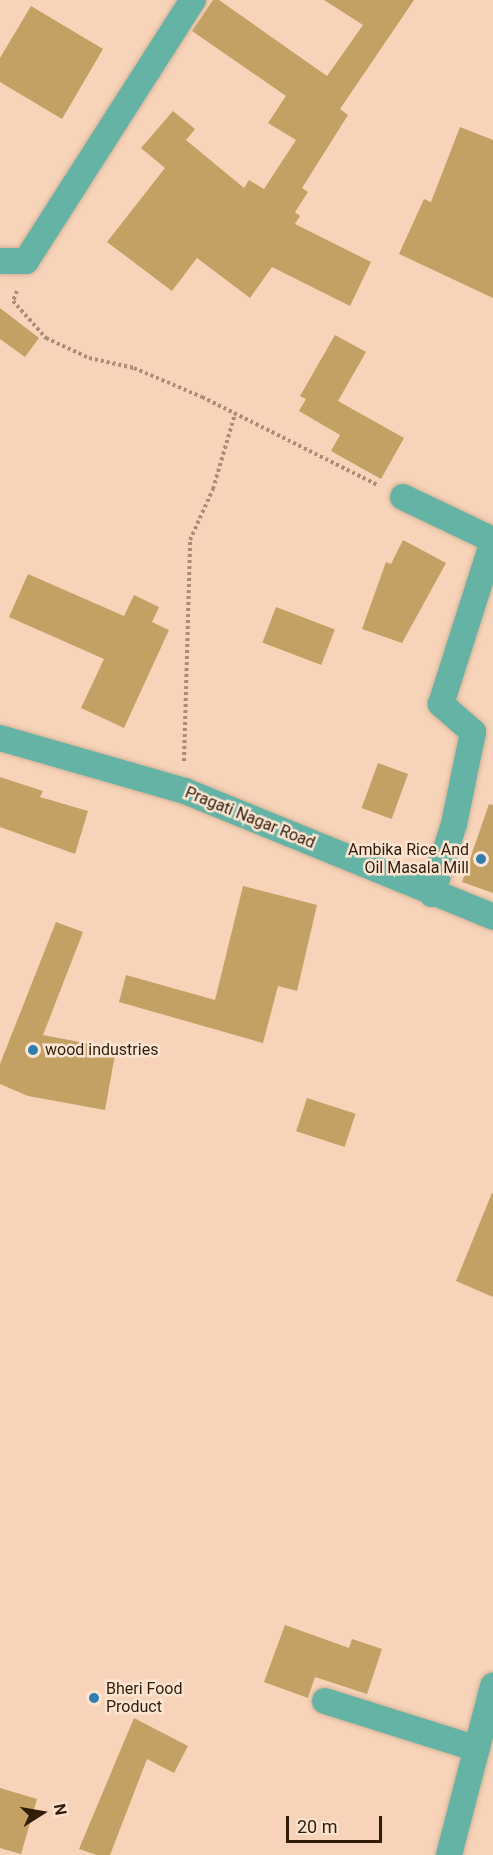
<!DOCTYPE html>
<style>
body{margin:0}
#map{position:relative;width:493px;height:1855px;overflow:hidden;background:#f7d4b9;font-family:Roboto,sans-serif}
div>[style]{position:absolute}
.building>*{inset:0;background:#c3a063;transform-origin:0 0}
.path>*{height:4px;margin-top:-2px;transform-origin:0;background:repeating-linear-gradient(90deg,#ab8d75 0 3px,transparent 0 6px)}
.roads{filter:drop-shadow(0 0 2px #d4b39a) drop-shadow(0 0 2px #d4b39a)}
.street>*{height:26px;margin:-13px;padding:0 13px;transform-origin:13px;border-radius:13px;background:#64b3a4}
.dots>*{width:16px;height:16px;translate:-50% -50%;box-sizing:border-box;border:3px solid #fbe4d2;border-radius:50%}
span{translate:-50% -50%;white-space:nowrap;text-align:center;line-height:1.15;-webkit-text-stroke:5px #fbe4d2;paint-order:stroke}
.street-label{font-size:16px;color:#321d0b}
.poi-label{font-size:16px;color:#321d0b}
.right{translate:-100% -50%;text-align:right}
.left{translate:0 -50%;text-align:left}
.north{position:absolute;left:12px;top:1783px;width:60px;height:60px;-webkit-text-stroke:4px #fbe4d2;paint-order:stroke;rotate:79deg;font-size:16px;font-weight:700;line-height:24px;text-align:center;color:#321d0b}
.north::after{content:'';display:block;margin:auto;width:21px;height:27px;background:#321d0b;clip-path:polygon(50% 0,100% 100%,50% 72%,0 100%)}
.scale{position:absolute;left:286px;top:1816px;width:96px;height:27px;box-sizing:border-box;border:3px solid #321d0b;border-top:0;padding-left:8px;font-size:18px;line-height:21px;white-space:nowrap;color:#321d0b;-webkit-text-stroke:4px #fbe4d2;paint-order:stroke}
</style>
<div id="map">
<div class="building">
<i style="clip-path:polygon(213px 0,219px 0,327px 76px,363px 25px,324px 0,414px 0,340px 109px,348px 115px,302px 188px,308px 192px,295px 212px,300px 216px,295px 224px,371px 262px,350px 306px,272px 267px,250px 298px,197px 258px,172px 291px,107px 242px,165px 168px,141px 148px,173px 111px,195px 129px,186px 140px,244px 188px,249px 180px,264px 189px,296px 140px,268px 123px,286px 96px,192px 31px)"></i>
<i style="clip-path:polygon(31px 6px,103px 49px,62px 119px,0 82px,0 58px)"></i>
<i style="clip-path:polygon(460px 127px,493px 140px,493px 298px,399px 254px,424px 199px,431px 202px)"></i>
<i style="clip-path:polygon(0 308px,39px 338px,25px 357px,0 339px)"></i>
<i style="clip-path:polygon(335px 335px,366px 352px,338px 401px,404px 438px,381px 479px,331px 451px,340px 435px,299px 411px,306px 399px,300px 396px)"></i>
<i style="clip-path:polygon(403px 540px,446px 563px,402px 643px,362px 629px,386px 562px,391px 564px)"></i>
<i style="clip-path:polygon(28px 574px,124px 616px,134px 595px,159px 607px,152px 622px,169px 630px,124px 728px,81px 708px,104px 659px,9px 617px)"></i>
<i style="left:276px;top:607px;width:63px;height:38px;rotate:21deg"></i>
<i style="left:378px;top:763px;width:32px;height:48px;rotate:20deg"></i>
<i style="clip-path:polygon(0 777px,43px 791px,40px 797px,88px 811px,75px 854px,0 827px)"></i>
<i style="clip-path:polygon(489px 804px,493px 805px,493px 893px,462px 882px)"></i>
<i style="clip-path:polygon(243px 886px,317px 905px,297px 991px,278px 986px,263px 1043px,119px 1002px,126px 975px,215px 1000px)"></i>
<i style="clip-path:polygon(56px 922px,83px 932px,43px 1035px,116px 1049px,105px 1110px,28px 1096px,0 1084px,0 1064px)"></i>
<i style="left:307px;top:1098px;width:51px;height:35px;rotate:18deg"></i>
<i style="clip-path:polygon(492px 1193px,493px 1194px,493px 1297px,456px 1281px)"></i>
<i style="clip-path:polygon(285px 1625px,349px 1648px,352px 1639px,382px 1649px,367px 1694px,315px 1677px,308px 1698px,264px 1682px)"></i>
<i style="clip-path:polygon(134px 1718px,188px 1746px,174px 1773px,147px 1759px,110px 1855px,97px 1855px,79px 1849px)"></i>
<i style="clip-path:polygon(0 1788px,37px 1799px,21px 1854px,0 1848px)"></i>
</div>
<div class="path">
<i style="left:17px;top:291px;width:11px;rotate:112deg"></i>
<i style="left:13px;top:301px;width:50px;rotate:48.3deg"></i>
<i style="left:46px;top:338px;width:47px;rotate:24.9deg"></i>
<i style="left:89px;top:358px;width:46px;rotate:12.5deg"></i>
<i style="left:134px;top:368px;width:74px;rotate:23.1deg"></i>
<i style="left:202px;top:397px;width:197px;rotate:26.6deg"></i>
<i style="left:184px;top:761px;width:221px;rotate:-88.4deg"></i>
<i style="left:190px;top:540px;width:56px;rotate:-65.7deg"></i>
<i style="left:213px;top:489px;width:78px;rotate:-73.7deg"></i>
</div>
<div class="roads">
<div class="street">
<i style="left:0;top:261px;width:26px"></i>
<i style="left:26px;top:261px;width:310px;rotate:-57.4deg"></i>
<i style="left:403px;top:497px;width:100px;rotate:25.5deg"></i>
<i style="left:0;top:738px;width:192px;rotate:16deg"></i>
<i style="left:185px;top:791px;width:333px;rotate:22.2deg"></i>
<i style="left:432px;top:894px;width:73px;rotate:-72.6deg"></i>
<i style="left:454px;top:824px;width:94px;rotate:-78.3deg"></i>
<i style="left:473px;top:732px;width:43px;rotate:-138.8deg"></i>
<i style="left:441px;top:704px;width:171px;rotate:-72.3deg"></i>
<i style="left:325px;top:1701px;width:159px;rotate:17.5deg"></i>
<i style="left:449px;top:1855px;width:175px;rotate:-75.4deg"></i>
</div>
</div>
<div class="dots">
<i style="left:481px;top:859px;background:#2f7eb0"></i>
<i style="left:33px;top:1050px;background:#2f7eb0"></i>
<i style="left:94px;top:1698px;background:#2f7eb0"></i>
</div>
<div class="street-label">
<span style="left:250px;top:818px;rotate:22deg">Pragati Nagar Road</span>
</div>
<div class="poi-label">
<span class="right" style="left:469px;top:859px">Ambika Rice And<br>Oil Masala Mill</span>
<span class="left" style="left:45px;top:1050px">wood industries</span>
<span class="left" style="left:106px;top:1698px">Bheri Food<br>Product</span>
</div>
<div class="north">N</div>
<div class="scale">20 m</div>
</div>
